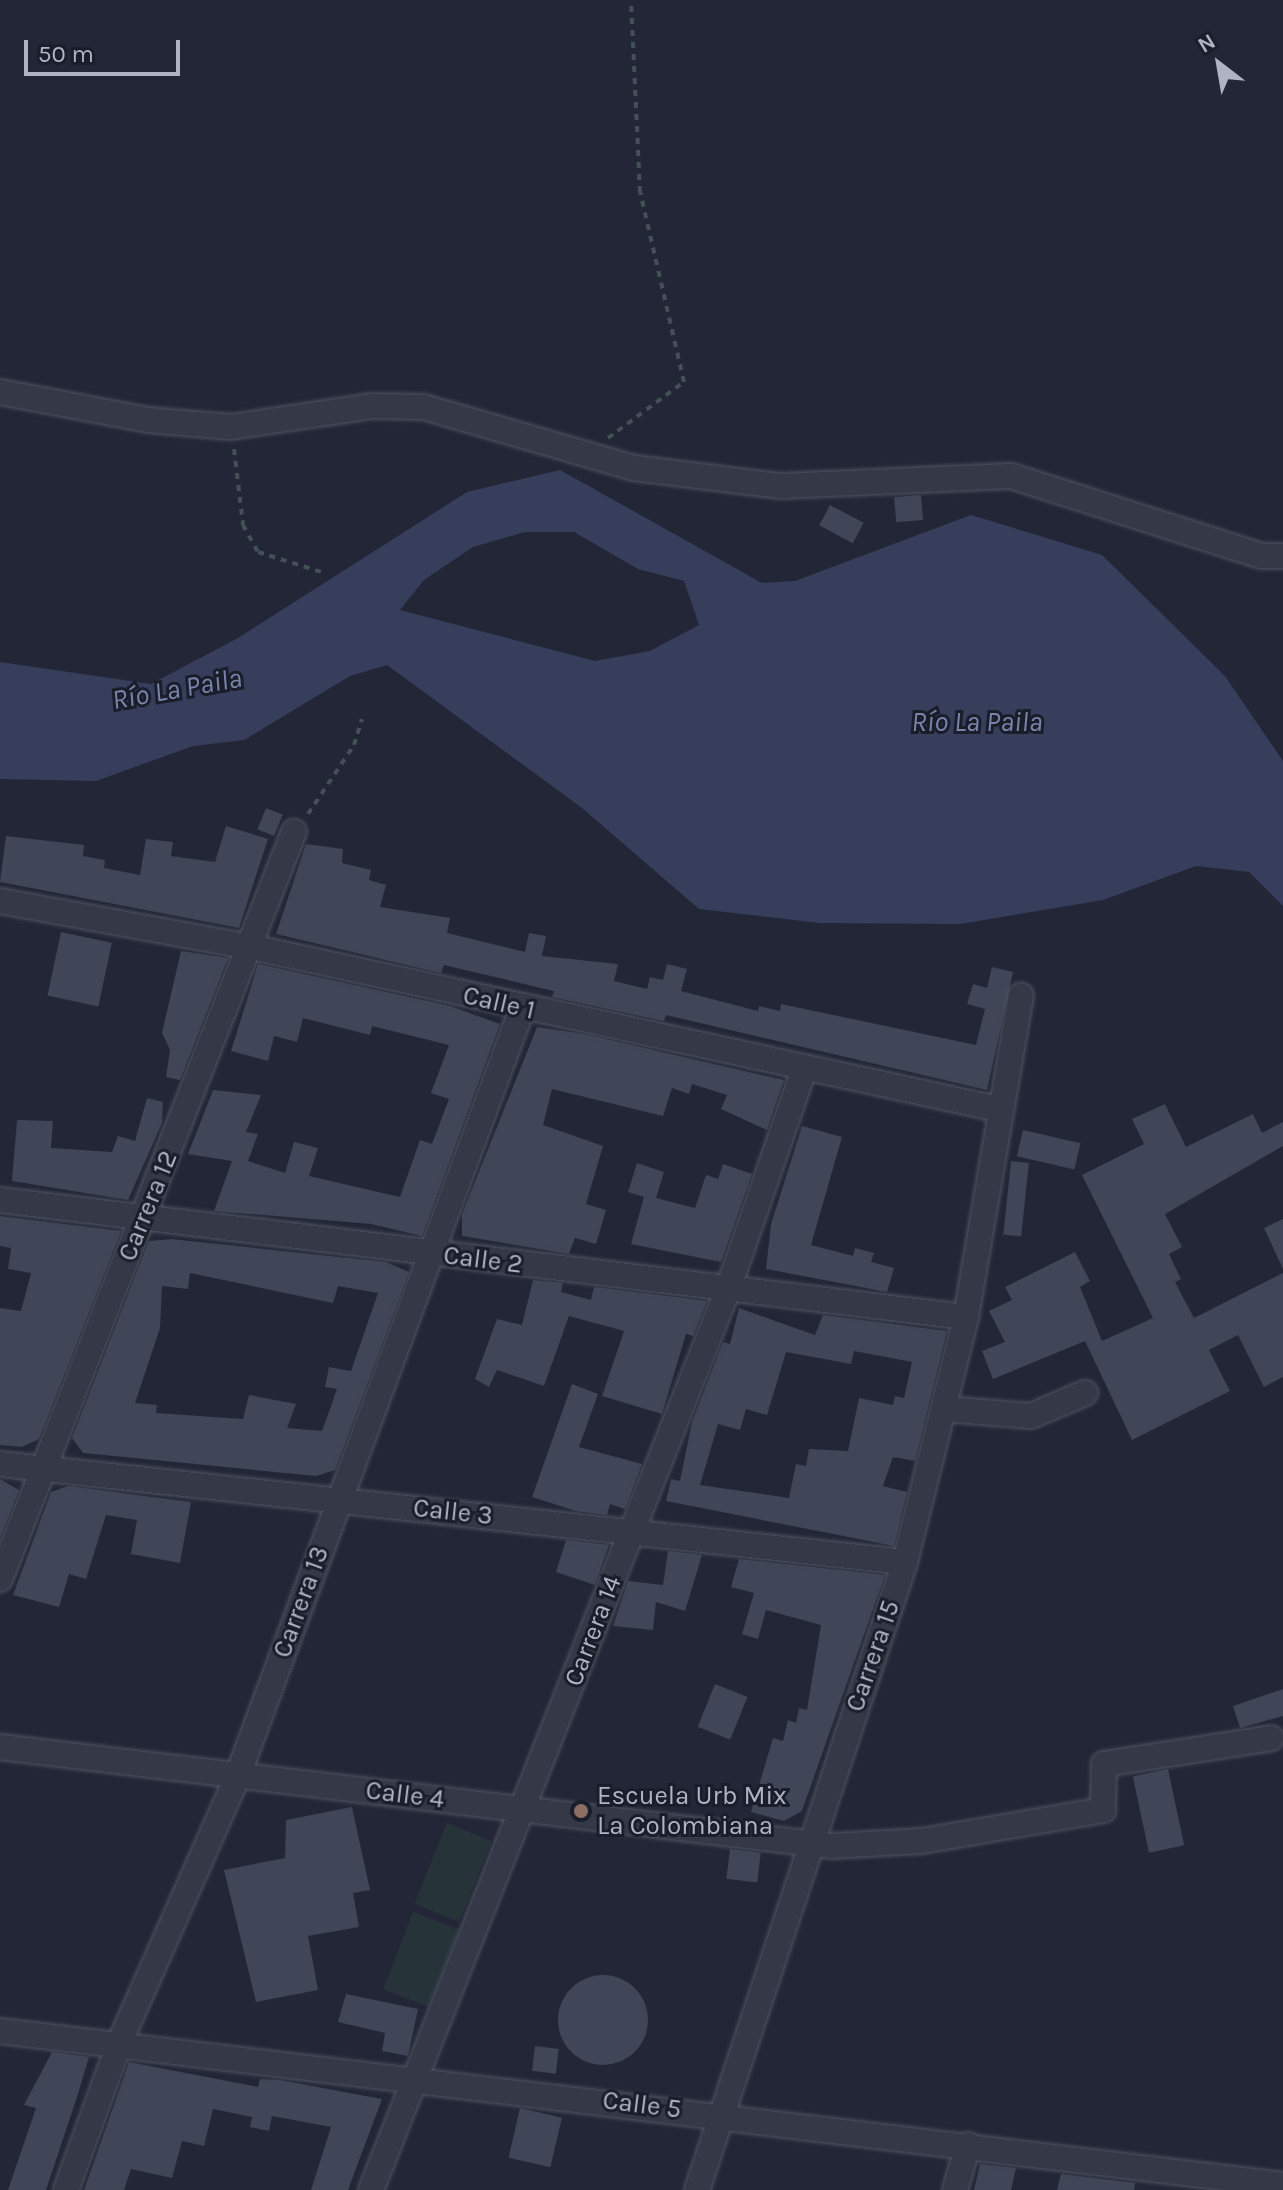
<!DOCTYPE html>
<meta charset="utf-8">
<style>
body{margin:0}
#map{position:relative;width:1283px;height:2190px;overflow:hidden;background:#222636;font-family:Karla,sans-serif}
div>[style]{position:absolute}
.green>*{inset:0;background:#26343a;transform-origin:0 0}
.water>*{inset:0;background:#363e5c}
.building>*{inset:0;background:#404557;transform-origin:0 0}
.round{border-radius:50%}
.path>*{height:4px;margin-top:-2px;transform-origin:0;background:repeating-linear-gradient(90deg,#435056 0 6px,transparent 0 12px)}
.roads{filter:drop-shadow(0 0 2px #4f5361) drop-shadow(0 0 2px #4f5361)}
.minor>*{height:24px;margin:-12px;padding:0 12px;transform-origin:12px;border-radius:12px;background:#353846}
.dots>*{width:22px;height:22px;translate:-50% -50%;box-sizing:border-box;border:4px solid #1a1e2b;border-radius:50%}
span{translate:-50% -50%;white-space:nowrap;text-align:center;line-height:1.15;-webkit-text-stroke:6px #1a1e2b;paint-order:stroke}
.street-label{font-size:26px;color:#afb3c3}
.poi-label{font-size:26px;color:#afb3c3}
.left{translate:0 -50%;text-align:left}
.water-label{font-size:28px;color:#7984aa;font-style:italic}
.north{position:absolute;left:1179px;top:24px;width:80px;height:80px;-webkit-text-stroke:6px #1a1e2b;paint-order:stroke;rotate:329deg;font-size:22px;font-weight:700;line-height:32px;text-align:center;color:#afb3c3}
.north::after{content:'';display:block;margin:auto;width:28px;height:36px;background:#afb3c3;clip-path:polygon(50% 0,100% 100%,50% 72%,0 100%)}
.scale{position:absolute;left:24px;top:40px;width:156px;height:36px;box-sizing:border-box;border:4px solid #afb3c3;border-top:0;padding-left:10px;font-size:24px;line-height:28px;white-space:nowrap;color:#afb3c3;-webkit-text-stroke:6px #1a1e2b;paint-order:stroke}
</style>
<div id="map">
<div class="green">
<i style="left:447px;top:1823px;width:48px;height:87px;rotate:22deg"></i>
<i style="left:413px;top:1912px;width:49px;height:83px;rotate:21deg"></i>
</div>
<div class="water">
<i style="clip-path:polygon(evenodd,560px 470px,762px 583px,795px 581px,971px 515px,1102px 555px,1225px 676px,1283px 761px,1283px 906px,1249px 872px,1196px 866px,1103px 900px,960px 924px,819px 923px,699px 909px,582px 808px,387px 665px,350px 676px,244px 740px,193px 746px,96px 781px,0 779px,0 662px,151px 684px,238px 638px,467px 492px,560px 470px,525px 532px,574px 532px,638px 569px,684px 581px,699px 625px,650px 651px,595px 661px,400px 610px,424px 580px,473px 547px,525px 532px)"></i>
</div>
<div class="building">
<i style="left:921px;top:495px;width:25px;height:27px;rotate:85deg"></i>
<i style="left:830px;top:505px;width:38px;height:23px;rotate:28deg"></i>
<i style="left:266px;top:808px;width:18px;height:23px;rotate:22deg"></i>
<i style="clip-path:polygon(226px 826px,268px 839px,239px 928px,0 882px,6px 836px,84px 845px,83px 856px,105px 860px,104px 868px,140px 875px,146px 839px,173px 842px,171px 856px,215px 862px)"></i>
<i style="clip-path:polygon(306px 844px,343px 849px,342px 863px,371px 870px,369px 880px,386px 885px,380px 907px,450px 918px,447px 933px,525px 952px,529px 933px,546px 936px,542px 956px,618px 964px,614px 981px,647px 989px,650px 977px,663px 980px,667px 964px,687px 969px,681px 991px,758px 1011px,759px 1006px,780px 1011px,781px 1004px,976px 1045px,985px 1009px,967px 1004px,973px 984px,987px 988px,992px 967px,1013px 972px,987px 1090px,666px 1015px,664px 1021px,552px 997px,554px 991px,444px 965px,441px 973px,276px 934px)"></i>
<i style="left:61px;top:932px;width:52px;height:65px;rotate:12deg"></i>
<i style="clip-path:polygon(181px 951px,228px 958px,180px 1080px,166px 1077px,170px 1050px,162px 1033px)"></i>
<i style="clip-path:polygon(258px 964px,450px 1006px,500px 1024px,422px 1236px,371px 1224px,214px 1211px,232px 1161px,188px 1154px,213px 1090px,261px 1095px,246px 1132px,258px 1134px,248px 1161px,285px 1173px,294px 1142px,318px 1148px,309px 1176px,400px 1197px,420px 1140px,432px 1144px,449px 1099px,431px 1093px,449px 1045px,372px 1026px,370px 1035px,303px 1018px,297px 1042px,274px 1036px,268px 1061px,231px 1051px)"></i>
<i style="clip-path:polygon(537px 1027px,584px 1034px,784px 1080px,767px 1130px,721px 1109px,727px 1095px,692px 1084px,689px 1094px,672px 1088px,663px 1116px,552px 1089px,543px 1125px,603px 1146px,586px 1204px,606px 1210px,596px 1244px,575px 1238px,569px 1254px,462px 1236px,462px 1214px)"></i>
<i style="clip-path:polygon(147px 1098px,163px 1102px,162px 1123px,128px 1200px,12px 1181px,17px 1120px,53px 1121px,51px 1148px,112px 1152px,118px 1136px,135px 1141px)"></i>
<i style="clip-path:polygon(1165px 1104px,1186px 1147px,1253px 1114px,1262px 1133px,1283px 1122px,1283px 1146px,1165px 1214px,1182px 1247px,1169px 1254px,1181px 1279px,1175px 1282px,1194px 1318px,1283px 1273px,1283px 1377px,1264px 1387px,1238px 1335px,1209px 1350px,1230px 1391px,1132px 1440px,1085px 1341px,993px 1379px,982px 1351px,1005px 1342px,989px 1311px,1012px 1300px,1005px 1287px,1075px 1252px,1090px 1281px,1080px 1287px,1102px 1341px,1153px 1318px,1082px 1175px,1144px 1144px,1132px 1119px)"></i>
<i style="clip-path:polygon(802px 1126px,842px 1137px,811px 1245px,853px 1256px,855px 1248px,874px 1253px,871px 1262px,894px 1268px,887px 1292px,766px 1269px,771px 1224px)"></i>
<i style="left:1023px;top:1130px;width:59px;height:27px;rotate:13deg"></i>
<i style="left:1011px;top:1161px;width:18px;height:74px;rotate:6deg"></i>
<i style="clip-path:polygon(637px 1163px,664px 1172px,656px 1198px,695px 1208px,706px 1175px,718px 1179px,723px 1164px,752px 1174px,721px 1262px,631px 1244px,644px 1197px,628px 1192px)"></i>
<i style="clip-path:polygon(0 1216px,121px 1231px,39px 1439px,22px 1447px,0 1445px,0 1308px,21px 1311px,31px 1273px,8px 1269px,11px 1248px,0 1246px)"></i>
<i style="clip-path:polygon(1283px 1219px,1283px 1269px,1264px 1228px)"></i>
<i style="clip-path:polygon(evenodd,171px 1239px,386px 1262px,409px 1272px,335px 1470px,316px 1476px,83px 1453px,72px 1438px,149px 1241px,171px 1239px,190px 1273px,333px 1303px,338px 1286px,378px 1293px,351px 1371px,329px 1367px,325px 1387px,337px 1389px,322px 1431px,287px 1428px,296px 1404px,249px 1395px,243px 1419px,156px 1413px,157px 1405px,135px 1403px,160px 1328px,162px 1286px,188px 1289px,190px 1273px)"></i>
<i style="clip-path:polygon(533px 1280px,563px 1283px,561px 1292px,591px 1300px,594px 1287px,707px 1301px,693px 1336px,686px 1334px,662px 1414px,602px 1396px,624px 1331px,569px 1316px,544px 1386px,497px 1370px,489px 1387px,475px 1379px,497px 1319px,522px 1325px)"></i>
<i style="clip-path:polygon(evenodd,739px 1308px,815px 1335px,823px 1315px,947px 1331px,915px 1461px,893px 1457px,883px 1486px,907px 1492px,894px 1546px,666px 1501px,671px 1479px,680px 1481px,692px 1422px,723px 1342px,730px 1344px,739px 1308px,854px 1351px,912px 1362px,904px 1398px,895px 1396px,893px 1405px,859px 1398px,848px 1451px,809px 1449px,806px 1466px,796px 1464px,789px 1498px,700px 1485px,718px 1424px,740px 1430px,746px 1409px,767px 1415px,786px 1352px,851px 1364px,854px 1351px)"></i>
<i style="clip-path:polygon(572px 1384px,598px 1394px,579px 1447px,642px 1464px,625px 1509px,610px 1504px,607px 1515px,576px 1511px,532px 1497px)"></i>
<i style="clip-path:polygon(0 1479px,19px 1490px,0 1538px)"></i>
<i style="clip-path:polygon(68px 1486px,191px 1502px,180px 1563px,131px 1554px,137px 1520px,106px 1515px,86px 1579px,69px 1574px,59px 1607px,13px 1595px,51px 1492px)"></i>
<i style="clip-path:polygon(566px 1540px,609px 1545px,595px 1585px,556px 1572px)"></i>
<i style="clip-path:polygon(668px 1551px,702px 1555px,685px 1611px,656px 1602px,653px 1630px,613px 1626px,628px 1581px,663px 1585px)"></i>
<i style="clip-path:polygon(739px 1559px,885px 1575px,802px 1811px,784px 1821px,751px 1812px,773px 1738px,783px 1741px,788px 1720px,796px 1723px,799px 1708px,807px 1710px,821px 1625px,766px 1610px,758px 1639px,742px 1634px,754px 1593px,731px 1587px)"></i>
<i style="left:715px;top:1684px;width:35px;height:46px;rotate:22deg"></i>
<i style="clip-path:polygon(1283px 1689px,1283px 1716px,1240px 1728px,1233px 1706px)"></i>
<i style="left:1168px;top:1769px;width:78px;height:36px;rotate:78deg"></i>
<i style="clip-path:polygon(352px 1807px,370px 1890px,353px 1893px,359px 1927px,308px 1936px,318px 1990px,256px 2002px,224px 1870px,285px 1858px,286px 1820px)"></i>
<i style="left:730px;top:1849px;width:31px;height:30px;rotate:7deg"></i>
<i class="round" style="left:558px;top:1975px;width:90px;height:90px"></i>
<i style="clip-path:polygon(346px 1994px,418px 2009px,408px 2056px,382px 2051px,385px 2033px,338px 2022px)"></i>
<i style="left:535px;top:2046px;width:24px;height:25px;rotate:7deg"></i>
<i style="clip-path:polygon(52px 2052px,89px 2057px,77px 2097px,46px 2190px,8px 2190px,36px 2108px,24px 2105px)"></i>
<i style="clip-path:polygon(129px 2062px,258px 2087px,260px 2079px,280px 2080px,382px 2099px,348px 2190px,311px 2190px,331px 2127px,272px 2116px,269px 2131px,250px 2127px,252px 2117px,213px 2109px,204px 2146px,182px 2141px,172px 2178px,131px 2169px,124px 2190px,84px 2190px)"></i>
<i style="left:520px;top:2108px;width:43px;height:51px;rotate:13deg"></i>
<i style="clip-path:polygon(980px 2164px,1016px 2168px,1011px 2190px,974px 2190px)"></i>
<i style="clip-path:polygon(1061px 2174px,1135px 2183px,1134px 2190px,1057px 2190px)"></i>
</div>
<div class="path">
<i style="left:608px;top:438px;width:94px;rotate:-36.4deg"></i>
<i style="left:684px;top:382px;width:195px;rotate:-103deg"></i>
<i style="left:640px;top:192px;width:192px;rotate:-92.7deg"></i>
<i style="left:234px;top:449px;width:77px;rotate:83.2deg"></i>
<i style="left:243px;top:525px;width:31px;rotate:61deg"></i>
<i style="left:258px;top:552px;width:66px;rotate:17.6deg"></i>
<i style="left:308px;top:814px;width:83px;rotate:-56.3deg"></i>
<i style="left:354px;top:745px;width:27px;rotate:-73deg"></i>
</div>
<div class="roads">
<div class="minor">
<i style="left:0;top:392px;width:151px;rotate:10.7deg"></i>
<i style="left:148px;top:420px;width:83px;rotate:4.8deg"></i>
<i style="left:231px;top:427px;width:142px;rotate:-8.5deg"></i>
<i style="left:371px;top:406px;width:53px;rotate:1.1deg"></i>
<i style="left:424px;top:407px;width:219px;rotate:16.2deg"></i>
<i style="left:634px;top:468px;width:148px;rotate:7deg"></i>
<i style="left:781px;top:486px;width:230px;rotate:-2.5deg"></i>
<i style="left:1011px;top:476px;width:263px;rotate:17.7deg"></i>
<i style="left:1262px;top:556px;width:21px"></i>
<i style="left:0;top:901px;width:255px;rotate:10.4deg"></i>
<i style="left:251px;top:947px;width:764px;rotate:12.24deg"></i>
<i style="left:0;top:1200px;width:973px;rotate:6.91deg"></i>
<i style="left:944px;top:1409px;width:87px;rotate:4.6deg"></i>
<i style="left:1031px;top:1416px;width:59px;rotate:-23.1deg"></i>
<i style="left:0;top:1464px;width:910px;rotate:6.18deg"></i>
<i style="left:0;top:1579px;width:803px;rotate:-68.52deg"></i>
<i style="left:0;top:1747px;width:838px;rotate:6.79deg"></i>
<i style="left:832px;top:1846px;width:90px;rotate:-3.2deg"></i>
<i style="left:922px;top:1841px;width:184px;rotate:-9.7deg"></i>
<i style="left:1103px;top:1810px;width:46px;rotate:-88.8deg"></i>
<i style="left:1104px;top:1764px;width:169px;rotate:-8.8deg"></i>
<i style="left:0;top:2031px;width:1292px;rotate:6.84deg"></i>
<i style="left:66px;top:2190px;width:155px;rotate:-70deg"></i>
<i style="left:119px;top:2044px;width:294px;rotate:-66.1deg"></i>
<i style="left:238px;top:1775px;width:817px;rotate:-69.66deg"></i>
<i style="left:371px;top:2190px;width:969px;rotate:-68.39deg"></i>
<i style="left:728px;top:1289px;width:233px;rotate:-70.9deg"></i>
<i style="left:697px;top:2190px;width:662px;rotate:-71.67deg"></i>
<i style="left:905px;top:1562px;width:252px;rotate:-76deg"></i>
<i style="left:966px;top:1317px;width:326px;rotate:-80.3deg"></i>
<i style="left:955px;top:2190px;width:47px;rotate:-73.9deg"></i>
</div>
</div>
<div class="dots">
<i style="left:581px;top:1811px;background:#8d6e63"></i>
</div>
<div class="street-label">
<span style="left:499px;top:1003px;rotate:13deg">Calle 1</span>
<span style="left:148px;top:1206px;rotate:-68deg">Carrera 12</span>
<span style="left:483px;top:1260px;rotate:7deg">Calle 2</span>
<span style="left:453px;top:1512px;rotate:6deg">Calle 3</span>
<span style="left:301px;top:1602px;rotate:-70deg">Carrera 13</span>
<span style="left:593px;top:1631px;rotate:-69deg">Carrera 14</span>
<span style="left:873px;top:1656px;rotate:-71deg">Carrera 15</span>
<span style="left:405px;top:1795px;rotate:7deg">Calle 4</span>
<span style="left:642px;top:2105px;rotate:7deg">Calle 5</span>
</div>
<div class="poi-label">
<span class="left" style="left:597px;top:1811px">Escuela Urb Mix<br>La Colombiana</span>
</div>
<div class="water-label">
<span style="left:177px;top:689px;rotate:-10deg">Río La Paila</span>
<span style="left:977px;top:722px">Río La Paila</span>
</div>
<div class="north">N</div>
<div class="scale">50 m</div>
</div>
